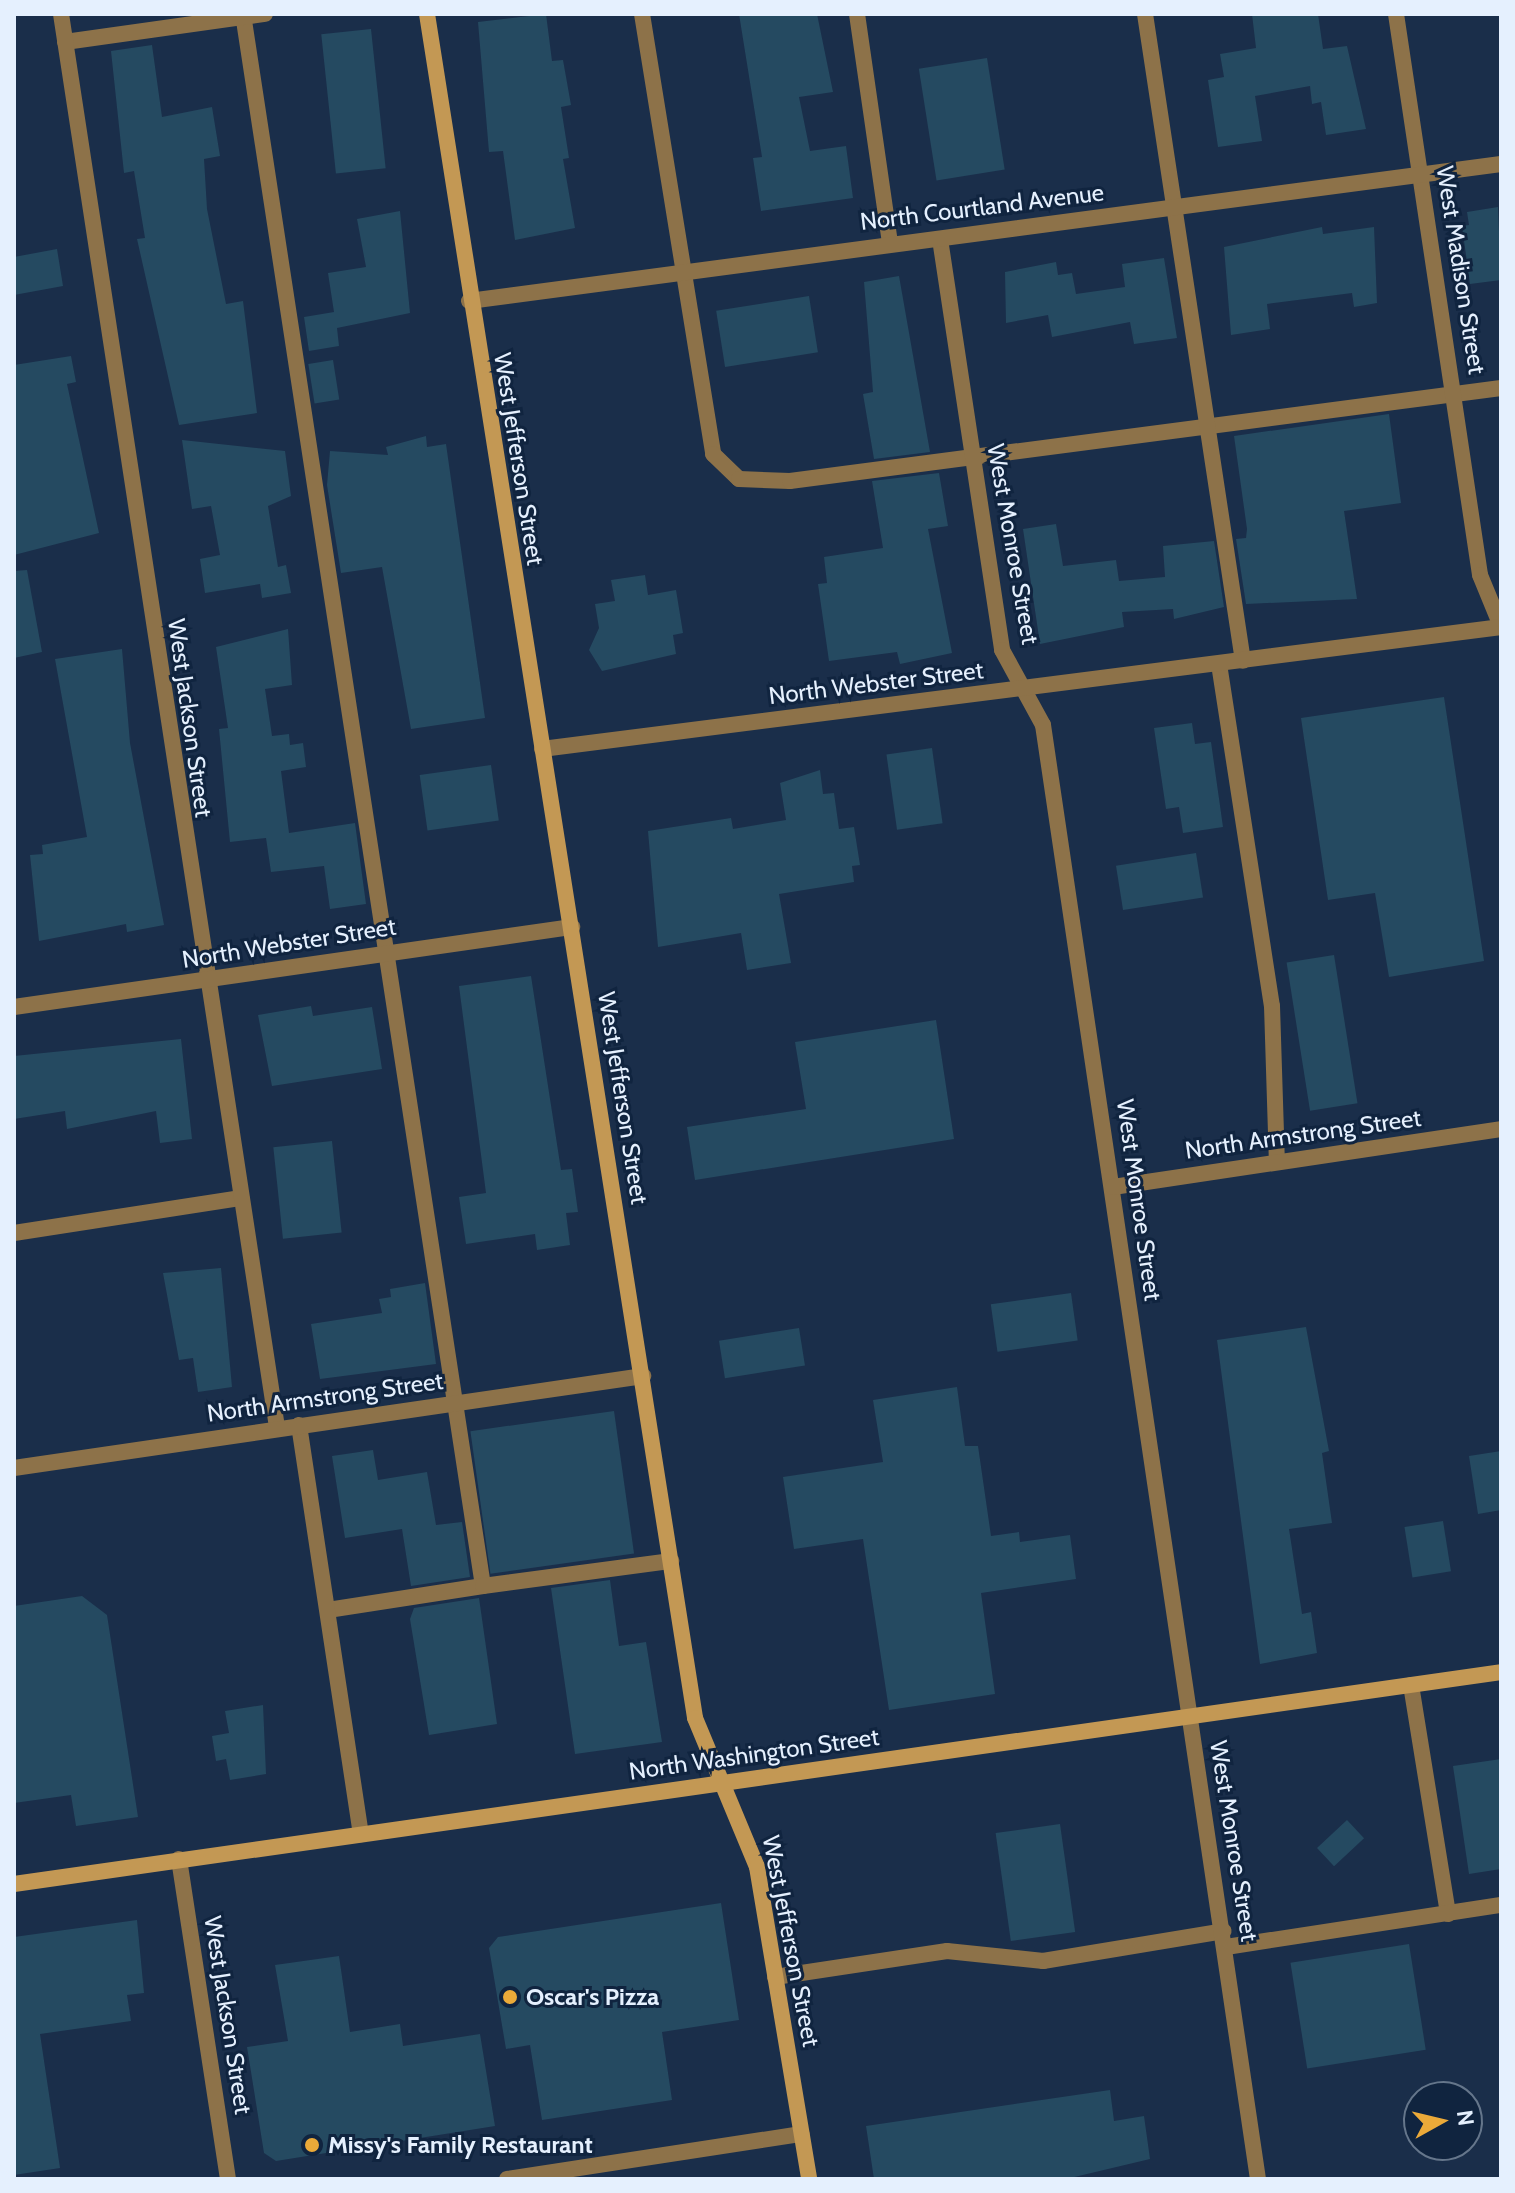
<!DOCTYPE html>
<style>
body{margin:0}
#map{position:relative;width:1515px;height:2193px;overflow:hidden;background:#1a2e4a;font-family:Cabin,sans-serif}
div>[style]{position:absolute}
.building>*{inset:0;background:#254a61;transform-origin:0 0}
.lane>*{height:16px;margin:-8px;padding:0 8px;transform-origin:8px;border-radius:8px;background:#8d7249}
.street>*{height:16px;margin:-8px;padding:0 8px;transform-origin:8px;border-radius:8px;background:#8d7249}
.secondary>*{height:16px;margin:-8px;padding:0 8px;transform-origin:8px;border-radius:8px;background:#c39854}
.dots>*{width:22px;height:22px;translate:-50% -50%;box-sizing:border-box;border:4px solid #10243f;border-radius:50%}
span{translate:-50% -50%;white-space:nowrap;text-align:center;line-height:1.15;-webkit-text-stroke:6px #10243f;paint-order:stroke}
.street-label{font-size:24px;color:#e5f0fe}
.poi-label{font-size:24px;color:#e5f0fe;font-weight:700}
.left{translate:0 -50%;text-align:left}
.frame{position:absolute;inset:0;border:16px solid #e5f0fe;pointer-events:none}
.north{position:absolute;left:1403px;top:2081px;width:80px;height:80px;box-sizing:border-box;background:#10243f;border:2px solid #65768b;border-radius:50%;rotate:82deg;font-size:22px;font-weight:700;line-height:32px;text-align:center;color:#e5f0fe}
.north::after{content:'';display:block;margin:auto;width:28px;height:36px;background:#ebaa39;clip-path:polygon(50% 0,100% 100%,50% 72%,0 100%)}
</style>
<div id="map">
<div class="building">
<i style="clip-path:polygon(546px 14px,552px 61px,563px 60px,571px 105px,561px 107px,569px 158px,563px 159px,575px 228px,515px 240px,503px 151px,489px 152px,478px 22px)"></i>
<i style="clip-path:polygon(739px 14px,817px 14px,833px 92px,799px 97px,810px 151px,846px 146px,853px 198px,761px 211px,753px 158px,762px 157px)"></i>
<i style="clip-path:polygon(1252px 14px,1318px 14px,1323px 49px,1347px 46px,1366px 129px,1326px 135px,1321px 102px,1312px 104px,1310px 86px,1255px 96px,1262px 141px,1218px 147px,1208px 80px,1224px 77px,1220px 54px,1256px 48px)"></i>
<i style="left:371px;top:29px;width:140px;height:50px;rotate:84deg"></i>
<i style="clip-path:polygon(152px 45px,162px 117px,212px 107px,220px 156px,204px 159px,207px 209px,226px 304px,243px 301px,257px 413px,179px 425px,137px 239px,145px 238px,134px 171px,124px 173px,111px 51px)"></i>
<i style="left:987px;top:58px;width:113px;height:69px;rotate:81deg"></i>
<i style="clip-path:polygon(1498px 207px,1501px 280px,1470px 284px,1462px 226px,1469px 225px,1467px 212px)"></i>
<i style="clip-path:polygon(400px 211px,410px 313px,337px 328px,339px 346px,309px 351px,304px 317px,334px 312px,328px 273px,366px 267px,357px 219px)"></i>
<i style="clip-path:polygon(1322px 227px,1323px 234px,1374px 227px,1377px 303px,1354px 307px,1352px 293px,1267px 304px,1270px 329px,1231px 335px,1224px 247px)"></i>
<i style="clip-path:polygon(57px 249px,63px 286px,14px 295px,14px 257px)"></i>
<i style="clip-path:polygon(1164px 258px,1177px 338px,1134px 344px,1130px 322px,1052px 337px,1048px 315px,1006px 323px,1005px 272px,1056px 262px,1058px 275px,1072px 273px,1076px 294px,1125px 287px,1122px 264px)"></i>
<i style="clip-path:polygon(899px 276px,930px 452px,874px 459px,863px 394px,873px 392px,864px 282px)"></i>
<i style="left:809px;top:296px;width:57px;height:94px;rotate:81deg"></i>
<i style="clip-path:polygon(71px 356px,76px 382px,67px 384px,99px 533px,14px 555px,14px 365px)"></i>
<i style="left:333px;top:360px;width:40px;height:25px;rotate:81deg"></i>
<i style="clip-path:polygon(1389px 414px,1401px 503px,1344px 511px,1357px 599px,1246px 604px,1236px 539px,1246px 538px,1247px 529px,1234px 436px)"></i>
<i style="clip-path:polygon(426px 436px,427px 447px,446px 444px,485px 718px,411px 729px,382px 567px,341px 573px,327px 485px,330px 451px,388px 455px,386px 447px)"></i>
<i style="clip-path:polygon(182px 440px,285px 451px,291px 496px,268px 506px,278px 567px,286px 565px,291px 593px,262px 598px,260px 584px,205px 593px,200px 559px,220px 555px,211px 506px,192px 509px)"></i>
<i style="clip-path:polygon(939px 473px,948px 526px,928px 529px,952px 653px,900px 664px,897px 652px,829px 661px,818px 584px,827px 583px,824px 557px,883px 548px,872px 481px)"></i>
<i style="clip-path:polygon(1056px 524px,1063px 566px,1116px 560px,1119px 581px,1165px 577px,1163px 546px,1214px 541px,1224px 607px,1174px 619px,1173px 609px,1122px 612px,1124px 627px,1040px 644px,1023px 529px)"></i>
<i style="clip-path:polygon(27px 570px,42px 652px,14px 658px,14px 571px)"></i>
<i style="clip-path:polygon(645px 575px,648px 595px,676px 590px,683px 633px,673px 635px,676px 654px,602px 671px,589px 650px,599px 628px,595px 604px,615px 601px,611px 580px)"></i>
<i style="clip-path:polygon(288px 629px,292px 685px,265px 689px,272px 736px,289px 734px,290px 745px,303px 743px,306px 767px,281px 771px,289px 833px,355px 823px,366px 904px,330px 909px,324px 866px,271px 872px,266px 838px,230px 842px,219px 729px,228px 728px,216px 647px)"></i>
<i style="clip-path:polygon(122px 649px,130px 743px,164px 925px,127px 932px,126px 924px,39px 941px,30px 855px,43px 854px,42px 845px,87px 837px,55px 659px)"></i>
<i style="clip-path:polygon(1444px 697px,1484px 961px,1389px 977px,1375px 893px,1328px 900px,1301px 718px)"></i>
<i style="clip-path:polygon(1192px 723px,1195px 744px,1211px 742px,1223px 827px,1183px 833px,1179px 807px,1166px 809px,1154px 728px)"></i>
<i style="left:932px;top:748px;width:76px;height:46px;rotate:82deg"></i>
<i style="left:491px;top:765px;width:56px;height:72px;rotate:82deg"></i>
<i style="clip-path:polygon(820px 770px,823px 794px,834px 793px,839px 829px,854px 827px,860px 865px,852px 866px,854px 882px,779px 894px,791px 963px,747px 970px,741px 933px,658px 947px,648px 831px,731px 818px,733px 829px,786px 820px,780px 783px)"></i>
<i style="left:1196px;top:853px;width:45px;height:81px;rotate:81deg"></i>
<i style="left:1334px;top:955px;width:150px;height:48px;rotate:81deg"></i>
<i style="clip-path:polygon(531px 976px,561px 1170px,572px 1169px,578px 1212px,566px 1213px,570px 1245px,537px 1250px,535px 1234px,466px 1244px,459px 1197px,486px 1193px,459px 986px)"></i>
<i style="clip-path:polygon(311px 1006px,313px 1016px,372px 1007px,382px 1069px,272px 1086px,258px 1015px)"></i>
<i style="clip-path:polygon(936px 1020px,954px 1139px,695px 1180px,687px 1127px,806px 1109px,795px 1042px)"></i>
<i style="clip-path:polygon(181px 1039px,192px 1139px,160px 1143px,156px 1111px,67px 1129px,65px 1111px,14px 1119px,14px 1056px)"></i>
<i style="left:332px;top:1141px;width:92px;height:59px;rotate:84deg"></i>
<i style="clip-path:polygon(221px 1268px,232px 1387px,198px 1392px,193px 1358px,179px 1360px,163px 1273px)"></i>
<i style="clip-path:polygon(425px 1283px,436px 1364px,320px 1379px,311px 1324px,382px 1313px,379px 1299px,391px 1297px,390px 1289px)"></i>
<i style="left:1071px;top:1293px;width:48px;height:81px;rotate:82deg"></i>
<i style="clip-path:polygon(1306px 1327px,1329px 1451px,1322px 1453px,1332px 1523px,1289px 1529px,1302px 1614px,1311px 1612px,1317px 1653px,1260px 1664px,1217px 1340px)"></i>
<i style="left:799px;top:1328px;width:38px;height:81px;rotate:81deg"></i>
<i style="clip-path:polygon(957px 1387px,965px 1446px,978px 1446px,991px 1536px,1019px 1532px,1020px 1542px,1070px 1535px,1076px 1579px,981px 1593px,995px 1694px,889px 1710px,863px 1539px,794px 1549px,783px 1477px,883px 1462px,873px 1400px)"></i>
<i style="left:614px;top:1411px;width:144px;height:145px;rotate:82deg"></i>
<i style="clip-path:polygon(373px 1450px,378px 1480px,427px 1472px,436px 1525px,462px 1522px,470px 1577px,411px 1586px,402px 1529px,345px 1538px,332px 1456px)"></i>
<i style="clip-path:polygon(1501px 1451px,1501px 1510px,1478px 1514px,1469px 1456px)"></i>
<i style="left:1443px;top:1521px;width:51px;height:39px;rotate:81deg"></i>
<i style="clip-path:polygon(610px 1580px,619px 1646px,646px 1642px,662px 1742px,575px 1754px,551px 1588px)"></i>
<i style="clip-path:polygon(82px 1596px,107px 1615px,138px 1817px,76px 1826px,71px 1795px,14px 1803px,14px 1606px)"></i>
<i style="clip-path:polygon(479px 1598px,497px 1724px,429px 1735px,410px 1619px,414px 1608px)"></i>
<i style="clip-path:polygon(263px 1705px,266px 1774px,230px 1780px,226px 1759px,216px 1761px,212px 1736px,229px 1733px,225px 1711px)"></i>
<i style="clip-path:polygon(1501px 1759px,1501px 1869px,1469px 1874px,1453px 1766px)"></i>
<i style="left:1347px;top:1820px;width:25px;height:41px;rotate:47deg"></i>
<i style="left:1060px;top:1824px;width:109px;height:65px;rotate:82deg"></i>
<i style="clip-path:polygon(721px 1903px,739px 2020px,662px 2032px,672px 2100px,542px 2120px,530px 2045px,506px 2049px,489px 1948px,498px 1937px)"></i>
<i style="clip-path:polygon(137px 1920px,144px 1993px,127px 1995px,131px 2021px,40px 2034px,60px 2168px,14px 2175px,14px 1937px)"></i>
<i style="left:1409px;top:1944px;width:107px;height:120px;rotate:81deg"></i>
<i style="clip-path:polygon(339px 1956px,350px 2032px,400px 2024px,403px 2046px,480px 2034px,495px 2126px,276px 2161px,264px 2153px,247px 2047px,288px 2041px,275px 1965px)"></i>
<i style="clip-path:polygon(1110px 2090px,1114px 2121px,1144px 2116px,1150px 2159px,1066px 2179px,874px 2179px,866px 2126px)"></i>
</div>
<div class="lane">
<i style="left:243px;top:14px;width:1590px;rotate:81.32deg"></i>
<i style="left:483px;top:1586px;width:157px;rotate:171.2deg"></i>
<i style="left:642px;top:14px;width:446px;rotate:80.8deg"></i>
<i style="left:713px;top:454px;width:36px;rotate:44deg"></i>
<i style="left:739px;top:479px;width:51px;rotate:2.2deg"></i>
<i style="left:790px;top:481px;width:717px;rotate:-7.45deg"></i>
<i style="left:1145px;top:14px;width:654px;rotate:81.39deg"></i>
<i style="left:65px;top:42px;width:202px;rotate:-8deg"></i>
<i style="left:1219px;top:664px;width:346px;rotate:81.2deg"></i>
<i style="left:1272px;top:1006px;width:156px;rotate:88.2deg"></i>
<i style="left:14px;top:1233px;width:230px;rotate:-8.8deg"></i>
<i style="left:299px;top:1425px;width:414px;rotate:81.4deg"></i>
<i style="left:483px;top:1586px;width:190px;rotate:-7.6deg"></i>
<i style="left:1411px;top:1685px;width:232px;rotate:80.8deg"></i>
<i style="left:1226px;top:1947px;width:278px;rotate:-8.7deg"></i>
<i style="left:775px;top:1977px;width:174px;rotate:-8.6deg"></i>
<i style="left:947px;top:1951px;width:97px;rotate:5.9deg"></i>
<i style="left:1043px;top:1961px;width:183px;rotate:-9.4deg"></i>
</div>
<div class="street">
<i style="left:61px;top:14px;width:1430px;rotate:81.31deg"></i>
<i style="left:857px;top:14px;width:231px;rotate:81.8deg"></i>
<i style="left:1396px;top:14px;width:567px;rotate:81.48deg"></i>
<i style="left:1480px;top:575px;width:55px;rotate:67.6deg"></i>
<i style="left:940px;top:239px;width:416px;rotate:81.4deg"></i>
<i style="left:1002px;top:650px;width:85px;rotate:61.3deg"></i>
<i style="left:1043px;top:725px;width:1470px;rotate:81.59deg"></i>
<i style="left:469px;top:301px;width:1041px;rotate:-7.56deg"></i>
<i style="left:542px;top:749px;width:967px;rotate:-7.25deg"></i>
<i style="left:14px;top:1007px;width:564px;rotate:-8.16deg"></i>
<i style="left:1113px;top:1187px;width:392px;rotate:-8.5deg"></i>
<i style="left:14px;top:1468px;width:636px;rotate:-8.32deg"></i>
<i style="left:179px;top:1859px;width:324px;rotate:81.3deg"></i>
<i style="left:507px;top:2179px;width:298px;rotate:-8.7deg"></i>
</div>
<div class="secondary">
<i style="left:427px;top:14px;width:1725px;rotate:81.06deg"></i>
<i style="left:695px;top:1718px;width:161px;rotate:67.4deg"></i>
<i style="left:757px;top:1867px;width:316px;rotate:80.5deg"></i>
<i style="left:14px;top:1884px;width:1502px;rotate:-8.11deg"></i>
</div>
<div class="dots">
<i style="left:510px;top:1997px;background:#ebaa39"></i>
<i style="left:312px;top:2145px;background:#ebaa39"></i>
</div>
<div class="street-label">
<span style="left:982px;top:207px;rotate:-7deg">North Courtland Avenue</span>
<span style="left:1461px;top:270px;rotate:81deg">West Madison Street</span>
<span style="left:519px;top:459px;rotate:81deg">West Jefferson Street</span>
<span style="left:1013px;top:544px;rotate:80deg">West Monroe Street</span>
<span style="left:876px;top:683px;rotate:-7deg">North Webster Street</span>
<span style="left:190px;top:718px;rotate:82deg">West Jackson Street</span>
<span style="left:289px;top:943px;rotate:-9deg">North Webster Street</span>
<span style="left:623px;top:1098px;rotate:81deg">West Jefferson Street</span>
<span style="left:1303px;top:1134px;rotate:-8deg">North Armstrong Street</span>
<span style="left:1139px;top:1200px;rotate:82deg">West Monroe Street</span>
<span style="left:325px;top:1397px;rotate:-8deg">North Armstrong Street</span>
<span style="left:754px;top:1754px;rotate:-8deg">North Washington Street</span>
<span style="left:1234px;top:1841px;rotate:81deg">West Monroe Street</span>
<span style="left:791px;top:1941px;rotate:79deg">West Jefferson Street</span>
<span style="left:228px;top:2015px;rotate:81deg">West Jackson Street</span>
</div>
<div class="poi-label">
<span class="left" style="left:526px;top:1997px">Oscar's Pizza</span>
<span class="left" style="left:328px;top:2145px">Missy's Family Restaurant</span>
</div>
<div class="frame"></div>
<div class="north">N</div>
</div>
